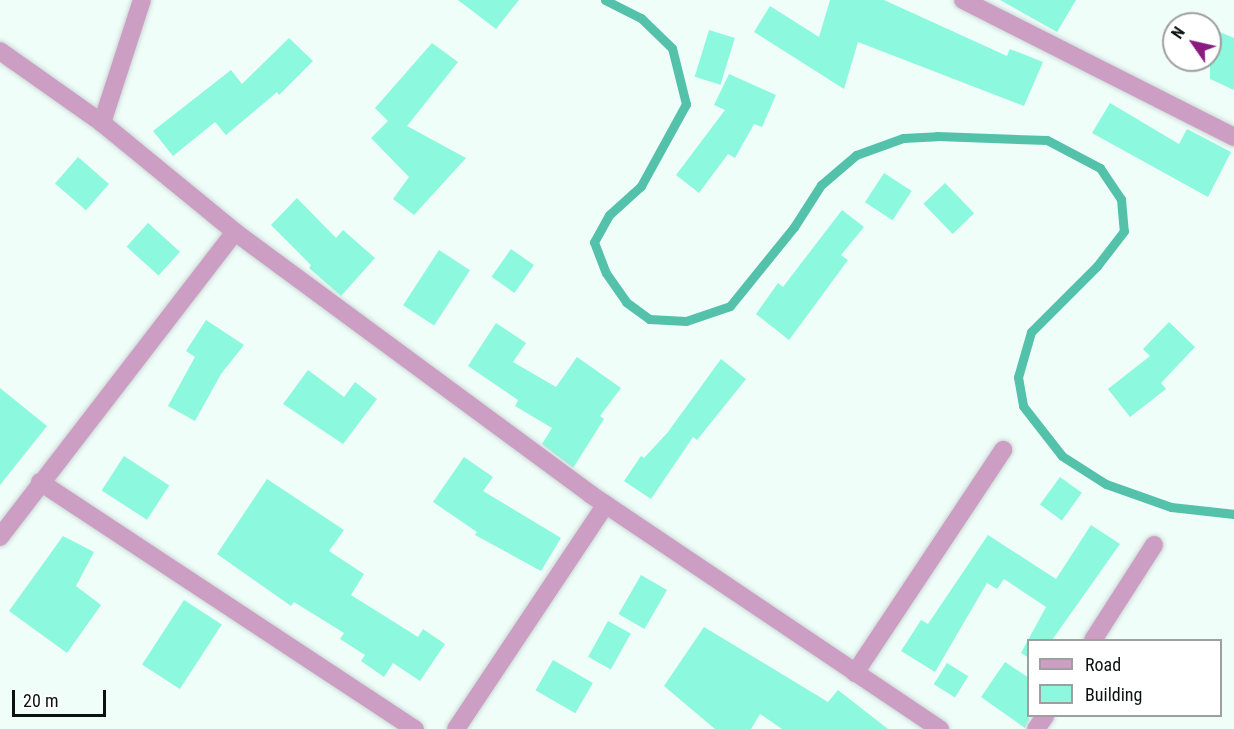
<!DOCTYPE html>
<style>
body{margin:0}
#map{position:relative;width:1234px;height:729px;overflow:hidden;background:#f0fefa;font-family:"Roboto Condensed",sans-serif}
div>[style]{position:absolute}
.stream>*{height:9px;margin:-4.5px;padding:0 4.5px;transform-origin:4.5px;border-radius:4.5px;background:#54c2aa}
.building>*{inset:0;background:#8cf8dd;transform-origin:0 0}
.roads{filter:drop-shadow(0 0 2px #ccd8d5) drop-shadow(0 0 2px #ccd8d5)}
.street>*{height:18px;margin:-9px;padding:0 9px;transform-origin:9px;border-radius:9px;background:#cc9ec4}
span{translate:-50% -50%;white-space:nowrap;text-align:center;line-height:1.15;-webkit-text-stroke:5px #fff;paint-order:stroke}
.legend{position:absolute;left:1027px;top:639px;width:195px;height:78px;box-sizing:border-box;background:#fff;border:2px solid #9ea09f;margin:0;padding:8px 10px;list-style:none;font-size:18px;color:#0c1110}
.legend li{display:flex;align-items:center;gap:12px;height:30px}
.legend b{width:30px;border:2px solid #9ea09f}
.north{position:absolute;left:1162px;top:12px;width:60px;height:60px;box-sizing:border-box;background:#fff;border:2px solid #9ea09f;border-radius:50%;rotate:304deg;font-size:16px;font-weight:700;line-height:24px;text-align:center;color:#0c1110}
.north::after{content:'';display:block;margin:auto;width:21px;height:27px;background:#8b1c7f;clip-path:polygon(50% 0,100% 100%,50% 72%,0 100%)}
.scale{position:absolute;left:12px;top:690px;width:94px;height:27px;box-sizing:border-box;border:3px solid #0c1110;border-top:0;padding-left:8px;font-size:18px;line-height:21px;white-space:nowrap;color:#0c1110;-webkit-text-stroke:4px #fff;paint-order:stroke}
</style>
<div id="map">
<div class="stream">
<i style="left:605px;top:0;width:40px;rotate:26.6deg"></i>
<i style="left:641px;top:18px;width:43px;rotate:44.1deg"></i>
<i style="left:672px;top:48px;width:58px;rotate:76deg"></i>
<i style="left:686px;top:104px;width:94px;rotate:118.8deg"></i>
<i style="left:641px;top:186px;width:43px;rotate:137.8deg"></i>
<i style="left:609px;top:215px;width:31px;rotate:119deg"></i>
<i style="left:594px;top:242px;width:33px;rotate:69deg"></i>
<i style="left:606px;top:273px;width:35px;rotate:55deg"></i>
<i style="left:626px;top:302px;width:29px;rotate:36deg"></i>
<i style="left:649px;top:319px;width:37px;rotate:3deg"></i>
<i style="left:686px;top:321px;width:46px;rotate:-18.8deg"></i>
<i style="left:730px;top:306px;width:102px;rotate:-51deg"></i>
<i style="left:794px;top:227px;width:50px;rotate:-57.3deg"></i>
<i style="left:821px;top:185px;width:46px;rotate:-40.6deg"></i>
<i style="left:856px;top:155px;width:50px;rotate:-19.9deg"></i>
<i style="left:903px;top:138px;width:34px;rotate:-3deg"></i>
<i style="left:937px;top:136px;width:110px;rotate:2.1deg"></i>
<i style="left:1047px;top:140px;width:60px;rotate:27.8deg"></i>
<i style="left:1100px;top:168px;width:37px;rotate:56deg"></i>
<i style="left:1121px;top:199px;width:32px;rotate:85deg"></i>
<i style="left:1124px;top:231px;width:44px;rotate:127.6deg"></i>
<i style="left:1097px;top:266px;width:93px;rotate:135deg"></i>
<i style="left:1031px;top:332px;width:47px;rotate:106.1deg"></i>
<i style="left:1018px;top:377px;width:29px;rotate:80deg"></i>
<i style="left:1023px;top:406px;width:63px;rotate:52deg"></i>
<i style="left:1062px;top:456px;width:52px;rotate:32.5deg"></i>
<i style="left:1106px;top:484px;width:69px;rotate:19.5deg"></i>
<i style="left:1171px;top:507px;width:63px;rotate:6.3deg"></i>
</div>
<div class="building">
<i style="clip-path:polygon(458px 0,519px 0,496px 29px)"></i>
<i style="clip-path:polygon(830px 0,884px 0,1007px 56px,1010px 49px,1043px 62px,1024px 106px,858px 42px,844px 89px,754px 32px,770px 6px,819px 37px)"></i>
<i style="clip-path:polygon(1000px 0,1076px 0,1057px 32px)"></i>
<i style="clip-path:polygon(1210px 28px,1234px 38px,1234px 90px,1210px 79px)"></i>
<i style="left:709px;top:30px;width:27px;height:49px;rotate:17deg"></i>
<i style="clip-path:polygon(289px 38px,313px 61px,279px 95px,277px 92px,226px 135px,215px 122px,173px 156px,153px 131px,231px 70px,242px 84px)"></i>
<i style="clip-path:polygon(432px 43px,458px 62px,407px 126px,466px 158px,414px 215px,393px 199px,409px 177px,371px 138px,388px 121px,375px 108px)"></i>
<i style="clip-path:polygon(729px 74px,776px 95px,762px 127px,754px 124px,735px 158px,728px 154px,699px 193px,676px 175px,725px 110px,714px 105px)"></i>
<i style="clip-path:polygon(1110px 103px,1179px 144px,1187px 129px,1231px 152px,1208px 197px,1092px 133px)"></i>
<i style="left:78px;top:157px;width:41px;height:35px;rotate:41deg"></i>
<i style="left:884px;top:173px;width:33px;height:35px;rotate:33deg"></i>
<i style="left:945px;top:183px;width:42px;height:30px;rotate:46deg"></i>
<i style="clip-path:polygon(297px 198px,336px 238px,343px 230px,375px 258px,341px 296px,309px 268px,311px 265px,271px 225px)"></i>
<i style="clip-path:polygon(842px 210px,864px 227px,841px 255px,848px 260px,789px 340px,756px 314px,778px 283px,783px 287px)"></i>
<i style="left:148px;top:223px;width:43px;height:32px;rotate:42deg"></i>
<i style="left:511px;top:249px;width:28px;height:34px;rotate:35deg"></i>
<i style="left:439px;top:250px;width:37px;height:66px;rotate:33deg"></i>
<i style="clip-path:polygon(206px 320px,244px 345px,221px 374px,195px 421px,168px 406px,195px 357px,186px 351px)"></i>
<i style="clip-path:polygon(1169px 322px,1195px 347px,1161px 383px,1166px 389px,1130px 417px,1108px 389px,1150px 356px,1143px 349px)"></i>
<i style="clip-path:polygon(496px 323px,526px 343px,513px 362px,556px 387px,577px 357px,621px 388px,600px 416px,604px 419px,573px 468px,542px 444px,552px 428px,515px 406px,518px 400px,468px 366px)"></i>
<i style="clip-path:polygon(721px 359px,746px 379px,697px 440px,693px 437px,651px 499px,624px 481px,641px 456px,644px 458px,668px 432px)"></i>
<i style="clip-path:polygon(308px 370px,344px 397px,355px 382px,377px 399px,343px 444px,283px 404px)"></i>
<i style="clip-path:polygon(0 388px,47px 426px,0 485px)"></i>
<i style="left:124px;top:456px;width:54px;height:41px;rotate:33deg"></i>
<i style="clip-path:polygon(464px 457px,493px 477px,483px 491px,561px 538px,541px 571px,475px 535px,477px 532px,433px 502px)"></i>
<i style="left:1060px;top:477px;width:27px;height:34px;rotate:36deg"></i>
<i style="clip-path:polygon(267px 479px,344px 530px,329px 551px,364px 574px,351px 595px,418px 637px,423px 629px,445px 644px,420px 681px,393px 663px,384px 677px,361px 661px,365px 655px,340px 639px,344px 633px,294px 602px,291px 606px,217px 554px)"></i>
<i style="clip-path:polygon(1091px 525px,1120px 544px,1052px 640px,1029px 640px,1029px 658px,1021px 653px,1046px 607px,1004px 579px,997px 589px,987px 583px,935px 672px,901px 651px,921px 620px,928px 624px,988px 535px,1056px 579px)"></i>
<i style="clip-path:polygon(63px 536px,94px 552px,76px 586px,101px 605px,67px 653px,9px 611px)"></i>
<i style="left:641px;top:575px;width:30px;height:45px;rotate:30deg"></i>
<i style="left:184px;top:600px;width:45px;height:77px;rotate:33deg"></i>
<i style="left:608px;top:621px;width:26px;height:41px;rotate:29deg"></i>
<i style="clip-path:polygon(704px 627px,828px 702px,838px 690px,888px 729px,782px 729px,760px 714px,751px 729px,715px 729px,664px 686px)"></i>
<i style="left:553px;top:660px;width:46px;height:35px;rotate:30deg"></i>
<i style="clip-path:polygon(1005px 662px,1029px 678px,1029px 720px,1025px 728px,981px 697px)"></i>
<i style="left:947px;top:663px;width:25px;height:25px;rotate:32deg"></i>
</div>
<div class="roads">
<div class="street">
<i style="left:963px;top:0;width:304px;rotate:26.8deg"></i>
<i style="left:0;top:51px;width:125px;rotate:35.2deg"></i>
<i style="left:102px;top:123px;width:172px;rotate:39.3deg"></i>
<i style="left:235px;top:232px;width:441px;rotate:36.4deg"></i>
<i style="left:590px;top:494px;width:422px;rotate:33.9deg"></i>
<i style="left:102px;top:123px;width:129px;rotate:-72deg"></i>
<i style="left:40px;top:482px;width:449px;rotate:33.4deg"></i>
<i style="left:0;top:537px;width:385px;rotate:-52.4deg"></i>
<i style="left:1093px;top:640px;width:113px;rotate:-57.3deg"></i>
<i style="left:855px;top:673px;width:268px;rotate:-56.4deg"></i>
<i style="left:456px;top:729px;width:270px;rotate:-56.3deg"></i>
<i style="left:1036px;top:729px;width:16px;rotate:-55deg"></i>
</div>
</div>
<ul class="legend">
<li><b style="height:8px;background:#cc9ec4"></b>Road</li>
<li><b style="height:16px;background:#8cf8dd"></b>Building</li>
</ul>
<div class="north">N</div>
<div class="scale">20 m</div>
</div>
